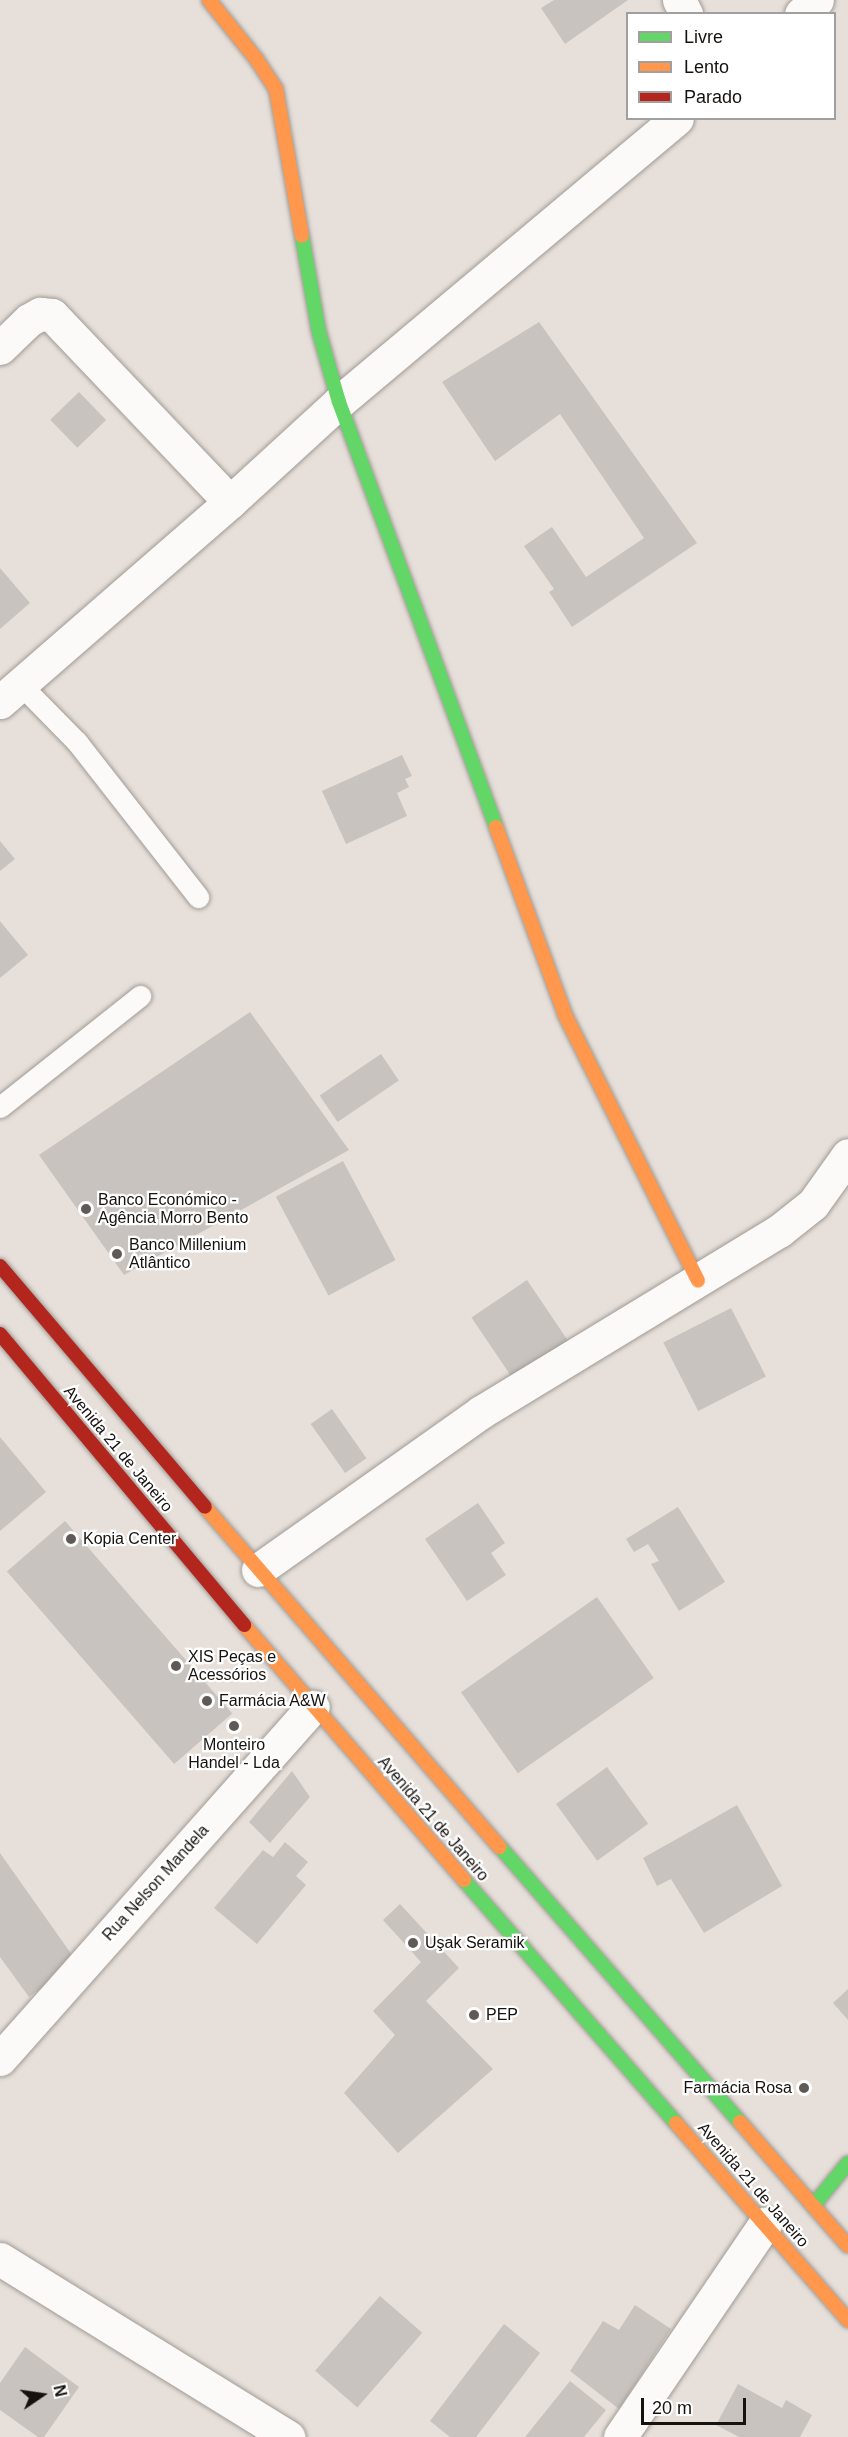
<!DOCTYPE html>
<meta charset="utf-8">
<style>
body{margin:0}
#map{position:relative;width:848px;height:2437px;overflow:hidden;background:#e7e0da;font-family:Helvetica,sans-serif}
div>[style]{position:absolute}
.building>*{inset:0;background:#c8c3be;transform-origin:0 0}
.roads{filter:drop-shadow(0 0 2px #a09a95) drop-shadow(0 0 2px #a09a95)}
.lane>*{height:21px;margin:-10.5px;padding:0 10.5px;transform-origin:10.5px;border-radius:10.5px;background:#fbfaf9}
.street>*{height:33px;margin:-16.5px;padding:0 16.5px;transform-origin:16.5px;border-radius:16.5px;background:#fbfaf9}
.fast>*{height:14px;margin:-7px;padding:0 7px;transform-origin:7px;border-radius:7px;background:#63d668}
.slow>*{height:14px;margin:-7px;padding:0 7px;transform-origin:7px;border-radius:7px;background:#ff974d}
.jam>*{height:14px;margin:-7px;padding:0 7px;transform-origin:7px;border-radius:7px;background:#b3261e}
.dots>*{width:16px;height:16px;translate:-50% -50%;box-sizing:border-box;border:3px solid #fff;border-radius:50%}
span{translate:-50% -50%;white-space:nowrap;text-align:center;line-height:1.15;-webkit-text-stroke:4.5px #fff;paint-order:stroke}
.poi-label{font-size:16px;color:#16120f}
.left{translate:0 -50%;text-align:left}
.right{translate:-100% -50%;text-align:right}
.street-label{font-size:16px;color:#16120f}
.legend{position:absolute;left:626px;top:12px;width:210px;height:108px;box-sizing:border-box;background:#fff;border:2px solid #a2a09f;margin:0;padding:8px 10px;list-style:none;font-size:18px;color:#16120f}
.legend li{display:flex;align-items:center;gap:12px;height:30px}
.legend b{width:30px;border:2px solid #a2a09f}
.north{position:absolute;left:12px;top:2365px;width:60px;height:60px;-webkit-text-stroke:4px #fff;paint-order:stroke;rotate:77deg;font-size:16px;font-weight:700;line-height:24px;text-align:center;color:#16120f}
.north::after{content:'';display:block;margin:auto;width:21px;height:27px;background:#16120f;clip-path:polygon(50% 0,100% 100%,50% 72%,0 100%)}
.scale{position:absolute;left:641px;top:2398px;width:105px;height:27px;box-sizing:border-box;border:3px solid #16120f;border-top:0;padding-left:8px;font-size:18px;line-height:21px;white-space:nowrap;color:#16120f;-webkit-text-stroke:4px #fff;paint-order:stroke}
</style>
<div id="map">
<div class="building">
<i style="clip-path:polygon(554px 0,628px 0,565px 44px,541px 8px)"></i>
<i style="clip-path:polygon(539px 322px,697px 543px,572px 627px,549px 592px,554px 589px,524px 546px,552px 527px,586px 577px,644px 538px,560px 414px,495px 461px,442px 382px)"></i>
<i style="left:79px;top:392px;width:39px;height:40px;rotate:46deg"></i>
<i style="clip-path:polygon(0 568px,30px 603px,0 629px)"></i>
<i style="clip-path:polygon(402px 755px,412px 776px,405px 779px,409px 787px,397px 793px,407px 816px,346px 844px,322px 791px)"></i>
<i style="clip-path:polygon(0 841px,15px 859px,0 871px)"></i>
<i style="clip-path:polygon(0 921px,28px 955px,0 978px)"></i>
<i style="clip-path:polygon(250px 1012px,349px 1150px,124px 1275px,39px 1155px)"></i>
<i style="left:381px;top:1054px;width:32px;height:74px;rotate:56deg"></i>
<i style="left:343px;top:1161px;width:112px;height:76px;rotate:62deg"></i>
<i style="left:527px;top:1280px;width:73px;height:67px;rotate:56deg"></i>
<i style="left:731px;top:1308px;width:77px;height:76px;rotate:63deg"></i>
<i style="left:332px;top:1409px;width:60px;height:26px;rotate:55deg"></i>
<i style="clip-path:polygon(0 1437px,46px 1492px,0 1531px)"></i>
<i style="clip-path:polygon(478px 1503px,505px 1543px,491px 1553px,506px 1575px,467px 1601px,425px 1539px)"></i>
<i style="clip-path:polygon(678px 1507px,725px 1582px,679px 1611px,651px 1564px,659px 1561px,648px 1544px,634px 1552px,626px 1539px)"></i>
<i style="left:65px;top:1521px;width:255px;height:77px;rotate:49deg"></i>
<i style="left:597px;top:1597px;width:99px;height:166px;rotate:55deg"></i>
<i style="left:607px;top:1767px;width:70px;height:63px;rotate:54deg"></i>
<i style="clip-path:polygon(292px 1771px,310px 1797px,270px 1843px,249px 1822px)"></i>
<i style="clip-path:polygon(737px 1805px,782px 1886px,704px 1933px,671px 1879px,657px 1886px,643px 1858px)"></i>
<i style="clip-path:polygon(285px 1842px,308px 1862px,296px 1876px,306px 1885px,257px 1944px,214px 1908px,263px 1850px,273px 1857px)"></i>
<i style="clip-path:polygon(0 1853px,77px 1962px,29px 1997px,0 1957px)"></i>
<i style="clip-path:polygon(400px 1904px,459px 1968px,426px 2001px,493px 2069px,398px 2153px,344px 2093px,395px 2035px,373px 2011px,421px 1962px,383px 1920px)"></i>
<i style="clip-path:polygon(848px 1989px,848px 2020px,833px 2003px)"></i>
<i style="left:380px;top:2296px;width:56px;height:99px;rotate:41deg"></i>
<i style="clip-path:polygon(635px 2305px,671px 2329px,619px 2409px,570px 2371px,603px 2321px,619px 2330px)"></i>
<i style="clip-path:polygon(504px 2324px,540px 2353px,476px 2437px,450px 2437px,430px 2421px)"></i>
<i style="clip-path:polygon(25px 2347px,79px 2387px,44px 2437px,38px 2437px,0 2410px,0 2383px)"></i>
<i style="clip-path:polygon(570px 2381px,606px 2410px,584px 2437px,525px 2437px)"></i>
<i style="clip-path:polygon(738px 2384px,782px 2408px,786px 2400px,812px 2415px,800px 2437px,739px 2437px,716px 2425px)"></i>
</div>
<div class="roads">
<div class="lane">
<i style="left:21px;top:685px;width:80px;rotate:45.5deg"></i>
<i style="left:77px;top:742px;width:197px;rotate:52deg"></i>
<i style="left:0;top:1107px;width:179px;rotate:-38.4deg"></i>
</div>
<div class="street">
<i style="left:679px;top:0;width:16px;rotate:63deg"></i>
<i style="left:801px;top:14px;width:21px;rotate:-41deg"></i>
<i style="left:0;top:348px;width:40px;rotate:-44deg"></i>
<i style="left:29px;top:320px;width:13px;rotate:-29deg"></i>
<i style="left:40px;top:314px;width:12px;rotate:5deg"></i>
<i style="left:52px;top:315px;width:258px;rotate:46.4deg"></i>
<i style="left:0;top:702px;width:305px;rotate:-41deg"></i>
<i style="left:230px;top:502px;width:148px;rotate:-42.5deg"></i>
<i style="left:339px;top:402px;width:441px;rotate:-40deg"></i>
<i style="left:258px;top:1570px;width:273px;rotate:-35.3deg"></i>
<i style="left:481px;top:1412px;width:349px;rotate:-31.3deg"></i>
<i style="left:779px;top:1231px;width:43px;rotate:-38.5deg"></i>
<i style="left:813px;top:1204px;width:60px;rotate:-54.5deg"></i>
<i style="left:0;top:2059px;width:471px;rotate:-48.4deg"></i>
<i style="left:0;top:2259px;width:339px;rotate:31.7deg"></i>
<i style="left:620px;top:2437px;width:258px;rotate:-55.8deg"></i>
</div>
<div class="fast">
<i style="left:302px;top:236px;width:97px;rotate:80deg"></i>
<i style="left:319px;top:332px;width:73px;rotate:74.1deg"></i>
<i style="left:339px;top:402px;width:453px;rotate:69.7deg"></i>
<i style="left:500px;top:1847px;width:365px;rotate:48.9deg"></i>
<i style="left:464px;top:1880px;width:322px;rotate:48.9deg"></i>
<i style="left:813px;top:2206px;width:55px;rotate:-50.9deg"></i>
</div>
<div class="slow">
<i style="left:209px;top:0;width:77px;rotate:51.3deg"></i>
<i style="left:257px;top:60px;width:35px;rotate:57deg"></i>
<i style="left:276px;top:89px;width:149px;rotate:80deg"></i>
<i style="left:496px;top:827px;width:200px;rotate:69.8deg"></i>
<i style="left:565px;top:1015px;width:297px;rotate:63.4deg"></i>
<i style="left:205px;top:1507px;width:450px;rotate:49.1deg"></i>
<i style="left:244px;top:1625px;width:337px;rotate:49.2deg"></i>
<i style="left:740px;top:2122px;width:164px;rotate:48.9deg"></i>
<i style="left:676px;top:2123px;width:262px;rotate:48.9deg"></i>
</div>
<div class="jam">
<i style="left:0;top:1266px;width:316px;rotate:49.6deg"></i>
<i style="left:0;top:1334px;width:380px;rotate:50deg"></i>
</div>
</div>
<div class="dots">
<i style="left:86px;top:1209px;background:#5f5a56"></i>
<i style="left:117px;top:1254px;background:#5f5a56"></i>
<i style="left:71px;top:1539px;background:#5f5a56"></i>
<i style="left:176px;top:1666px;background:#5f5a56"></i>
<i style="left:207px;top:1701px;background:#5f5a56"></i>
<i style="left:234px;top:1726px;background:#5f5a56"></i>
<i style="left:413px;top:1943px;background:#5f5a56"></i>
<i style="left:474px;top:2015px;background:#5f5a56"></i>
<i style="left:804px;top:2088px;background:#5f5a56"></i>
</div>
<div class="poi-label">
<span class="left" style="left:98px;top:1209px">Banco Económico -<br>Agência Morro Bento</span>
<span class="left" style="left:129px;top:1254px">Banco Millenium<br>Atlântico</span>
<span class="left" style="left:83px;top:1539px">Kopia Center</span>
<span class="left" style="left:188px;top:1666px">XIS Peças e<br>Acessórios</span>
<span class="left" style="left:219px;top:1701px">Farmácia A&amp;W</span>
<span style="left:234px;top:1754px">Monteiro<br>Handel - Lda</span>
<span class="left" style="left:425px;top:1943px">Uşak Seramik</span>
<span class="left" style="left:486px;top:2015px">PEP</span>
<span class="right" style="left:792px;top:2088px">Farmácia Rosa</span>
</div>
<div class="street-label">
<span style="left:118px;top:1449px;rotate:50deg">Avenida 21 de Janeiro</span>
<span style="left:433px;top:1819px;rotate:49deg">Avenida 21 de Janeiro</span>
<span style="left:156px;top:1883px;rotate:-48deg">Rua Nelson Mandela</span>
<span style="left:753px;top:2185px;rotate:49deg">Avenida 21 de Janeiro</span>
</div>
<ul class="legend">
<li><b style="height:8px;background:#63d668"></b>Livre</li>
<li><b style="height:8px;background:#ff974d"></b>Lento</li>
<li><b style="height:8px;background:#b3261e"></b>Parado</li>
</ul>
<div class="north">N</div>
<div class="scale">20 m</div>
</div>
